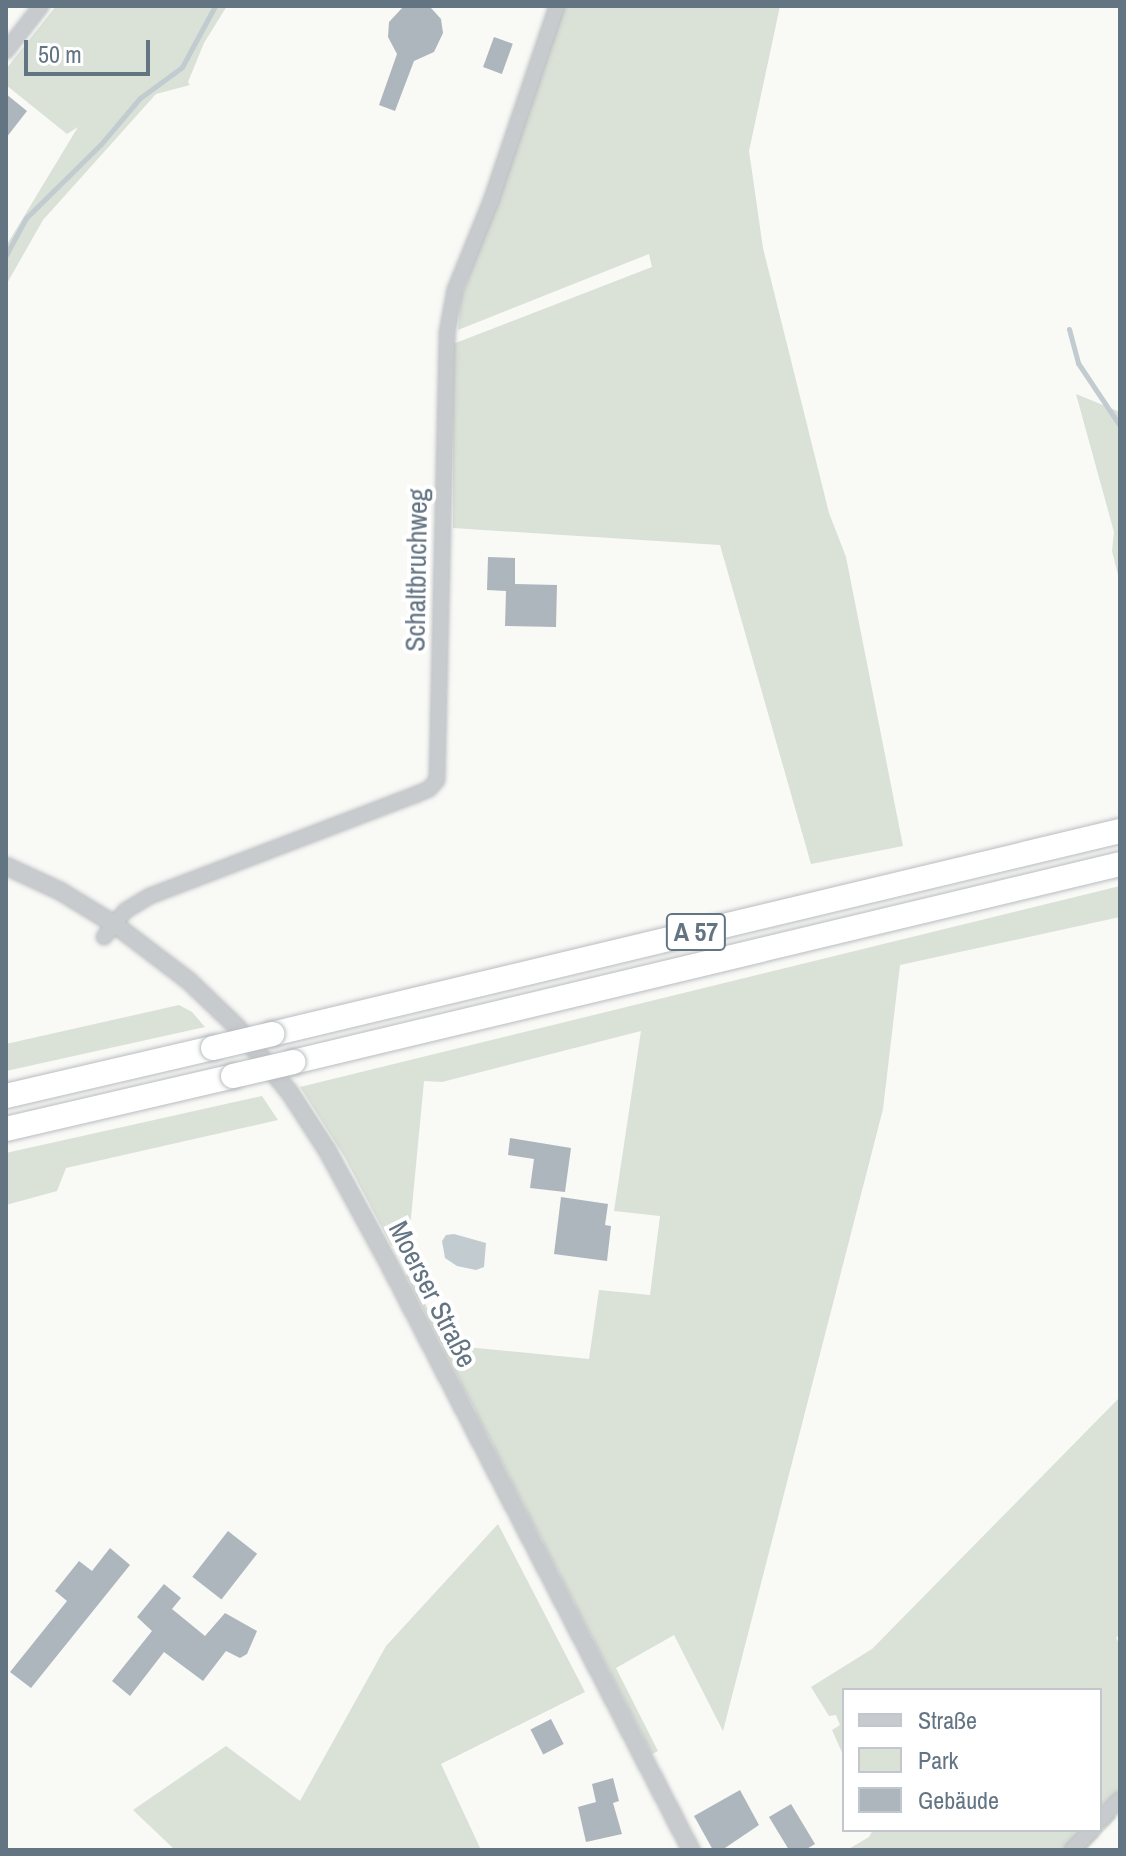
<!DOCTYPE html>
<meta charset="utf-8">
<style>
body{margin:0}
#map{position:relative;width:1126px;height:1856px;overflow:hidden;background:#f9f9f6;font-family:"Archivo Narrow",sans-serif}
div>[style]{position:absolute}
.green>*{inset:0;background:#dae1d7}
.water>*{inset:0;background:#c1cbd0}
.stream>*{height:5px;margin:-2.5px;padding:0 2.5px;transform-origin:2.5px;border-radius:2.5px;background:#c1cbd0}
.building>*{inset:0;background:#adb6bc;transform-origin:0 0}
.roads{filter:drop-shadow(0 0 2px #b9bdc0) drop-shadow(0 0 2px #b9bdc0)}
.minor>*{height:14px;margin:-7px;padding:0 7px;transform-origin:7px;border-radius:7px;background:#c7cbce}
.tertiary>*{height:16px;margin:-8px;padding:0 8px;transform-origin:8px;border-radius:8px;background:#c7cbce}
.motorway>*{height:24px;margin:-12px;padding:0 12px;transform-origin:12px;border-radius:12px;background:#fff}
.bridges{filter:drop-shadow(0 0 2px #b9bdc0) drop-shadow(0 0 2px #b9bdc0)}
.motorway-bridge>*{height:24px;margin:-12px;padding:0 12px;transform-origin:12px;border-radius:12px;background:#fff}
span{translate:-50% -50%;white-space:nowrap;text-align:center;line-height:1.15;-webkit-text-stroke:8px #fff;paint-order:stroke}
.shield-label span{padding:2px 6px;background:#fff;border:2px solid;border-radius:6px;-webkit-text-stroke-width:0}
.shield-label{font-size:26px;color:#637483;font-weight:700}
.street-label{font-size:28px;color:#637483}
.frame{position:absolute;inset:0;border:8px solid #637483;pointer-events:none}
.legend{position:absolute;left:842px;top:1688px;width:260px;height:144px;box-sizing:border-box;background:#fff;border:2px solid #c1c7cd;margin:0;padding:10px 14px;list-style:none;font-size:24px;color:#637483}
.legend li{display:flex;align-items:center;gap:16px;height:40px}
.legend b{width:40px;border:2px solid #c1c7cd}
.scale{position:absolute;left:24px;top:40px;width:126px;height:36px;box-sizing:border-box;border:4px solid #637483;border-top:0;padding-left:10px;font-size:24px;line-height:28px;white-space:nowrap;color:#637483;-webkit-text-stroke:6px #fff;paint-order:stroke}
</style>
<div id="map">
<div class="green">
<i style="clip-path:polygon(56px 6px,227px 6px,204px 43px,188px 82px,190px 85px,156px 94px,43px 220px,6px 285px,6px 246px,78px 127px,67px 134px,6px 85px,6px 69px)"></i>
<i style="clip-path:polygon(564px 6px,780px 6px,749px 151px,763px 248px,829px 513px,846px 557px,903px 846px,811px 864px,720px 545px,453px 528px,453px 344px,652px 267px,649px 254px,458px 330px,461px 298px)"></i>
<i style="clip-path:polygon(1076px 394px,1120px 412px,1120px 583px,1112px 551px,1114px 532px)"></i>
<i style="clip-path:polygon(1120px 886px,1120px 917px,900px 965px,883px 1109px,723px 1731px,674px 1635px,616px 1668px,658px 1751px,652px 1754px,406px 1276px,417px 1243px,411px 1276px,446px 1345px,589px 1359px,599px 1290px,650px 1295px,660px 1216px,614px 1211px,641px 1031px,442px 1082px,424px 1081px,410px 1228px,405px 1241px,396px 1248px,391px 1245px,344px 1156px,300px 1087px)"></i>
<i style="clip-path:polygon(179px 1005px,192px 1012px,205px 1027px,6px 1071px,6px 1044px)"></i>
<i style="clip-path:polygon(262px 1096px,278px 1120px,66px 1168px,57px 1191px,6px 1205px,6px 1153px)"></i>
<i style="clip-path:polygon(1120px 1397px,1120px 1634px,1116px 1638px,1120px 1645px,1120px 1789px,1107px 1806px,1116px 1818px,1086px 1850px,847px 1850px,869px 1837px,873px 1830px,1100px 1830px,1100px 1690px,844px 1690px,844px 1757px,832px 1730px,840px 1725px,836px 1715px,829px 1716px,811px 1687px,872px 1649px)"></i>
<i style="clip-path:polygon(498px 1524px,585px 1692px,441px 1764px,481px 1850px,175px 1850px,133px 1810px,226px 1746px,300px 1801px,386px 1646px)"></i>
</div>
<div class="water">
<i style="clip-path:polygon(454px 1234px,486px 1243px,484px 1267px,476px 1270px,457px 1266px,445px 1258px,442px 1241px,446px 1235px)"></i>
</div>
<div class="stream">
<i style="left:6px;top:255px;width:42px;rotate:-61.6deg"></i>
<i style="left:26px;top:218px;width:105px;rotate:-44.6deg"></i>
<i style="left:101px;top:144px;width:60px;rotate:-49.7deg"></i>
<i style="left:140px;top:98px;width:52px;rotate:-36.4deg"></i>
<i style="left:182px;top:67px;width:69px;rotate:-61.6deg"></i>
<i style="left:1069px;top:329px;width:35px;rotate:75deg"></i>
<i style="left:1078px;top:363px;width:76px;rotate:56.3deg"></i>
</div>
<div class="building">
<i style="clip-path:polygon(404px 6px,431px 8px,441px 19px,443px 33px,434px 52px,414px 61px,395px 111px,379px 105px,397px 54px,388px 37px,389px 22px)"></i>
<i style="left:494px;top:37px;width:20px;height:32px;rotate:20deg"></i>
<i style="clip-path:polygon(6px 94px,27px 111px,6px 138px)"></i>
<i style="clip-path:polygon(488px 557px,515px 558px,515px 584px,557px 585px,556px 627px,505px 626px,506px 591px,487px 590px)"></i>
<i style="clip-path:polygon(510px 1138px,571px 1148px,565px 1192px,530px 1188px,534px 1159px,508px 1155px)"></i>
<i style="clip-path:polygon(561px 1197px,608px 1204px,605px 1225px,611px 1226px,607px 1261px,554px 1254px)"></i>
<i style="left:228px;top:1531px;width:37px;height:58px;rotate:38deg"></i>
<i style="clip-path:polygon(110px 1548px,130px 1565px,31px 1688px,10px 1672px,67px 1601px,55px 1591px,79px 1561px,92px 1571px)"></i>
<i style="clip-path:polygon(164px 1584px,181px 1598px,172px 1609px,205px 1636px,225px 1613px,257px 1631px,247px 1654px,240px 1658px,226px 1651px,203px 1681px,164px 1652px,130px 1696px,112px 1681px,152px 1631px,137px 1617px)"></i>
<i style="left:551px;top:1719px;width:28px;height:23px;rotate:63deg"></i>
<i style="clip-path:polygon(613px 1778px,619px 1801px,613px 1803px,622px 1834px,586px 1842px,578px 1807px,596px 1802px,592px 1784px)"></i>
<i style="clip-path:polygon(740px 1790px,759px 1825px,722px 1850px,713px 1850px,694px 1816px)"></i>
<i style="clip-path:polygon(791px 1804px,815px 1844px,805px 1850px,789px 1850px,769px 1817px)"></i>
</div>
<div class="roads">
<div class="minor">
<i style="left:6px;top:51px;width:57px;rotate:-52.1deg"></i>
<i style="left:104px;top:937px;width:33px;rotate:-51deg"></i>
<i style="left:125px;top:911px;width:29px;rotate:-31deg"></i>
<i style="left:150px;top:896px;width:284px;rotate:-20.9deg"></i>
<i style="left:415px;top:795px;width:15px;rotate:-23deg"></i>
<i style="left:429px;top:789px;width:12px;rotate:-48deg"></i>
<i style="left:437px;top:780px;width:447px;rotate:-88.7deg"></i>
<i style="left:447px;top:333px;width:44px;rotate:-79.5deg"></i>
<i style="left:455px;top:290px;width:96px;rotate:-68deg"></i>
<i style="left:491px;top:201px;width:206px;rotate:-71.3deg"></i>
<i style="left:1100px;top:1820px;width:29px;rotate:-46deg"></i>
<i style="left:1072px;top:1850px;width:28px;rotate:-46deg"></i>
</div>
<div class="tertiary">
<i style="left:6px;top:866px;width:60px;rotate:24.8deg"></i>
<i style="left:60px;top:891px;width:63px;rotate:31.4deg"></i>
<i style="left:114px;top:924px;width:94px;rotate:37.2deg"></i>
<i style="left:189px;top:981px;width:65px;rotate:43.8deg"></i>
<i style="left:236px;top:1026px;width:86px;rotate:51.1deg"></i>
<i style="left:290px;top:1093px;width:68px;rotate:57deg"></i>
<i style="left:327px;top:1150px;width:134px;rotate:61.5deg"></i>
<i style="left:391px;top:1268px;width:655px;rotate:62.73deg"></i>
</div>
<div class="motorway">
<i style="left:272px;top:1034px;width:872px;rotate:-13.46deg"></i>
<i style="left:293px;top:1062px;width:850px;rotate:-13.46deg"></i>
<i style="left:6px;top:1096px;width:212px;rotate:-13.1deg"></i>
<i style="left:6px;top:1129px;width:233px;rotate:-13.1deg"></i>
</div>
</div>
<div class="bridges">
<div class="motorway-bridge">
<i style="left:213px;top:1048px;width:61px;rotate:-13.3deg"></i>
<i style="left:233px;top:1076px;width:62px;rotate:-13.1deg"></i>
</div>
</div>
<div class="shield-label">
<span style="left:696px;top:932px">A 57</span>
</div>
<div class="street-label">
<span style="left:416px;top:570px;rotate:-89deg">Schaltbruchweg</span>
<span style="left:433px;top:1294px;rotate:63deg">Moerser Straße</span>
</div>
<div class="frame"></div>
<ul class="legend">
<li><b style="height:10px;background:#c7cbce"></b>Straße</li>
<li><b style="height:22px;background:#dae1d7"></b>Park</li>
<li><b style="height:22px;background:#adb6bc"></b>Gebäude</li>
</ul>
<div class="scale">50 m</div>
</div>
